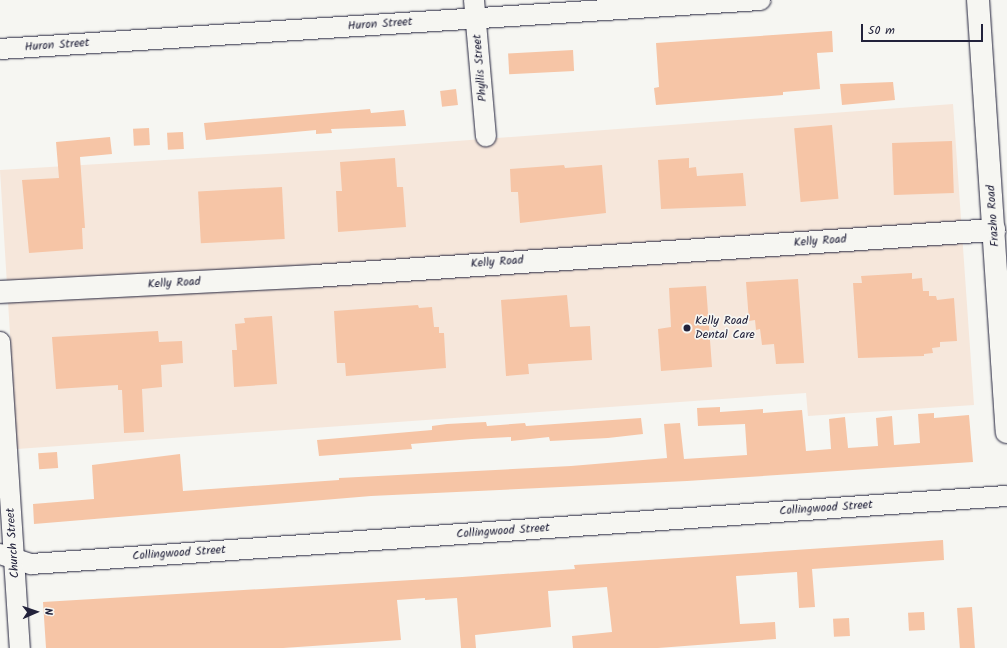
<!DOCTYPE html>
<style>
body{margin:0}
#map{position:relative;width:1007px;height:648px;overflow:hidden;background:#f6f6f2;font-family:Kalam,sans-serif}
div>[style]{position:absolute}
.built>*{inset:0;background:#f6e7db}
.building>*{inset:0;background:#f6c5a6;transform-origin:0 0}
.roads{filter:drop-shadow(0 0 1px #22223b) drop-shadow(0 0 1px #22223b)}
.minor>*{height:20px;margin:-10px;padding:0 10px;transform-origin:10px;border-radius:10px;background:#f6f6f2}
.tertiary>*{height:22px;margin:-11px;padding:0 11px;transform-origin:11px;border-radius:11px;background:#f6f6f2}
.dots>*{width:11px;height:11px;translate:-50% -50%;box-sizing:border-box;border:2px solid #f6f6f2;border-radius:50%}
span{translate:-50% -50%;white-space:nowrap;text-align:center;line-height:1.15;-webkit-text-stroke:3.5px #f6f6f2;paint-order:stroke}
.street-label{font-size:12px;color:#22223b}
.poi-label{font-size:12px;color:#22223b}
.left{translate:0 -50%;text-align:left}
.north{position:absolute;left:16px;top:592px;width:40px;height:40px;-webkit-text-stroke:3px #f6f6f2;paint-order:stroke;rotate:88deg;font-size:11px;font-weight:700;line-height:16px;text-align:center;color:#22223b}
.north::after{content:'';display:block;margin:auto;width:14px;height:18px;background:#22223b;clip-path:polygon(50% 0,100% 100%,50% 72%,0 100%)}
.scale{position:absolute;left:861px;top:24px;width:122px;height:18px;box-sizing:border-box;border:2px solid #22223b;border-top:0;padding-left:5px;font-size:12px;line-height:14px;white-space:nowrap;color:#22223b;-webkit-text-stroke:3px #f6f6f2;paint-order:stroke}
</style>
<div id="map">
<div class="built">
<i style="clip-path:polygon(953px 104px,974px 405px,808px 416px,806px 393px,17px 449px,0 170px,349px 149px)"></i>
</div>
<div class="building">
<i style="clip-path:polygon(832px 31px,833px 52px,817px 53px,820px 89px,783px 92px,783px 95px,656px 105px,654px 88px,659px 87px,656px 43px)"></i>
<i style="left:573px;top:50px;width:21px;height:65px;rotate:87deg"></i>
<i style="clip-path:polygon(893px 82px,895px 100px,842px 105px,840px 84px)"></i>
<i style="left:456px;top:89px;width:16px;height:16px;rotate:83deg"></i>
<i style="clip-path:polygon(370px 109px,371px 113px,404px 110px,406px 126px,331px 129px,332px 133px,316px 134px,316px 130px,206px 140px,204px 123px)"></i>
<i style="left:832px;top:125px;width:74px;height:38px;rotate:85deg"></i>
<i style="left:149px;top:128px;width:17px;height:16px;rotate:87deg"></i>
<i style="left:183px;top:132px;width:17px;height:16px;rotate:87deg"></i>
<i style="clip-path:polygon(110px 137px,112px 154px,80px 157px,85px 228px,82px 228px,83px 249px,29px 253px,22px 180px,59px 178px,56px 142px)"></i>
<i style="left:952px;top:141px;width:52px;height:60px;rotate:88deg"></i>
<i style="clip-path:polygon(395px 158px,397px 187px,403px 187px,406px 227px,338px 232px,336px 191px,342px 191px,340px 162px)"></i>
<i style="clip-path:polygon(689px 158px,689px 168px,696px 167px,697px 176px,743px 173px,746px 206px,661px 209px,658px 160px)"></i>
<i style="clip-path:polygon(564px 165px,565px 168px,602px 165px,606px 213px,520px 223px,518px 192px,511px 192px,510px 169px)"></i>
<i style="left:282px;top:187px;width:52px;height:84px;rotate:87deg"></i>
<i style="clip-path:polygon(912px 273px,912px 279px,922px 278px,923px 291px,929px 291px,929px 296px,936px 296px,937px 300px,954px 298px,957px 341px,940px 342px,940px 347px,932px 348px,933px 353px,924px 354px,924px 356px,858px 358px,853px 283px,862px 283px,861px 276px)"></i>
<i style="clip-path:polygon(798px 279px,804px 363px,776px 364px,774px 344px,762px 345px,760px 329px,756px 330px,755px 320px,749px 321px,746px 282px)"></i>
<i style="clip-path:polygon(706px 286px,712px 367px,661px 371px,658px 329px,671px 327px,669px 288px)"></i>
<i style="clip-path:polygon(567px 295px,570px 327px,590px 326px,592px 360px,528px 364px,529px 374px,506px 376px,501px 300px)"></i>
<i style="clip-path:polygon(418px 305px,419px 308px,432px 307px,434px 327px,439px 327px,439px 333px,444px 333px,446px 368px,346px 376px,345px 363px,337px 363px,334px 311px)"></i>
<i style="clip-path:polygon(272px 316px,277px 384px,234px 387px,232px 350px,237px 350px,235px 324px,245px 323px,244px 318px)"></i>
<i style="clip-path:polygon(158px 331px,159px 342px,182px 341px,183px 363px,161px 365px,162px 387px,142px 389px,144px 432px,124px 433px,122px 390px,118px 390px,118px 385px,56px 389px,52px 337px)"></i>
<i style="clip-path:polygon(720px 407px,720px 412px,763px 409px,763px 413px,802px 410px,806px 451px,831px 449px,829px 419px,845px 417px,848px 448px,878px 446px,876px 418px,892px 416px,894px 445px,920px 443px,918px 414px,934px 413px,934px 418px,969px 415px,973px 462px,687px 481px,371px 496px,34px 524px,33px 504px,94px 499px,92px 465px,180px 454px,183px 491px,339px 480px,339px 478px,571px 466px,667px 458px,664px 424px,680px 423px,684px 459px,747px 455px,745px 424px,698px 426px,697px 408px)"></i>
<i style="clip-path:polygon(641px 418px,643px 434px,608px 438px,550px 441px,549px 437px,511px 441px,511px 437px,472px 439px,411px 444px,412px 449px,319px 456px,317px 440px,432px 430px,432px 426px,447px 424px,486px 422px,487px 426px,525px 423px,526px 426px)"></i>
<i style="left:57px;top:452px;width:16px;height:19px;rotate:86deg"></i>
<i style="clip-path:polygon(943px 540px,944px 560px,812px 569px,815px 607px,799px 608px,797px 572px,736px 576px,740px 624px,775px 622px,776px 639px,658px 648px,573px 648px,572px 636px,612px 632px,607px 587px,548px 591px,551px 627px,475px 635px,476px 648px,461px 648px,457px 598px,425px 600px,425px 598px,397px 600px,401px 640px,283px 648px,46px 648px,43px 602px,462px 577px,575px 569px,574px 565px)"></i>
<i style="left:972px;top:607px;width:41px;height:15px;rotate:86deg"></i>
<i style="left:924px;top:612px;width:18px;height:16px;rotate:87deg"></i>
<i style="left:849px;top:618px;width:18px;height:16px;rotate:87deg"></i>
</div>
<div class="roads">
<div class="minor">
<i style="left:474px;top:0;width:137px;rotate:85deg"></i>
<i style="left:0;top:49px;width:762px;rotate:-3.69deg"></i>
<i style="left:0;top:342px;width:307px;rotate:86.3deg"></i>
<i style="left:0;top:554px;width:33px;rotate:18deg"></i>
<i style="left:31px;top:564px;width:978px;rotate:-3.99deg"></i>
</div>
<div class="tertiary">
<i style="left:978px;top:0;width:433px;rotate:86.2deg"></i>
<i style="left:0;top:292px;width:315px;rotate:-2.9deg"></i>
<i style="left:315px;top:276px;width:681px;rotate:-3.88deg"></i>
</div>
</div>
<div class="dots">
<i style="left:687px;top:328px;background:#22223b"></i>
</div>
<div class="street-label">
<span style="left:380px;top:24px;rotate:-4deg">Huron Street</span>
<span style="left:57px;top:45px;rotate:-4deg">Huron Street</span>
<span style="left:480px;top:68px;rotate:-95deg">Phyllis Street</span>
<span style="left:993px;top:216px;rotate:-94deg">Frazho Road</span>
<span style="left:820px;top:241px;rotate:-4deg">Kelly Road</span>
<span style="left:497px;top:262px;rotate:-4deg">Kelly Road</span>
<span style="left:174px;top:283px;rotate:-3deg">Kelly Road</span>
<span style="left:826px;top:508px;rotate:-4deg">Collingwood Street</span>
<span style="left:503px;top:531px;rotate:-4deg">Collingwood Street</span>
<span style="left:13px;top:543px;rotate:-94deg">Church Street</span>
<span style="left:179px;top:553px;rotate:-4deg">Collingwood Street</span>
</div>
<div class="poi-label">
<span class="left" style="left:695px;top:328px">Kelly Road<br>Dental Care</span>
</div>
<div class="north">N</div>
<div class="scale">50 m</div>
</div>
